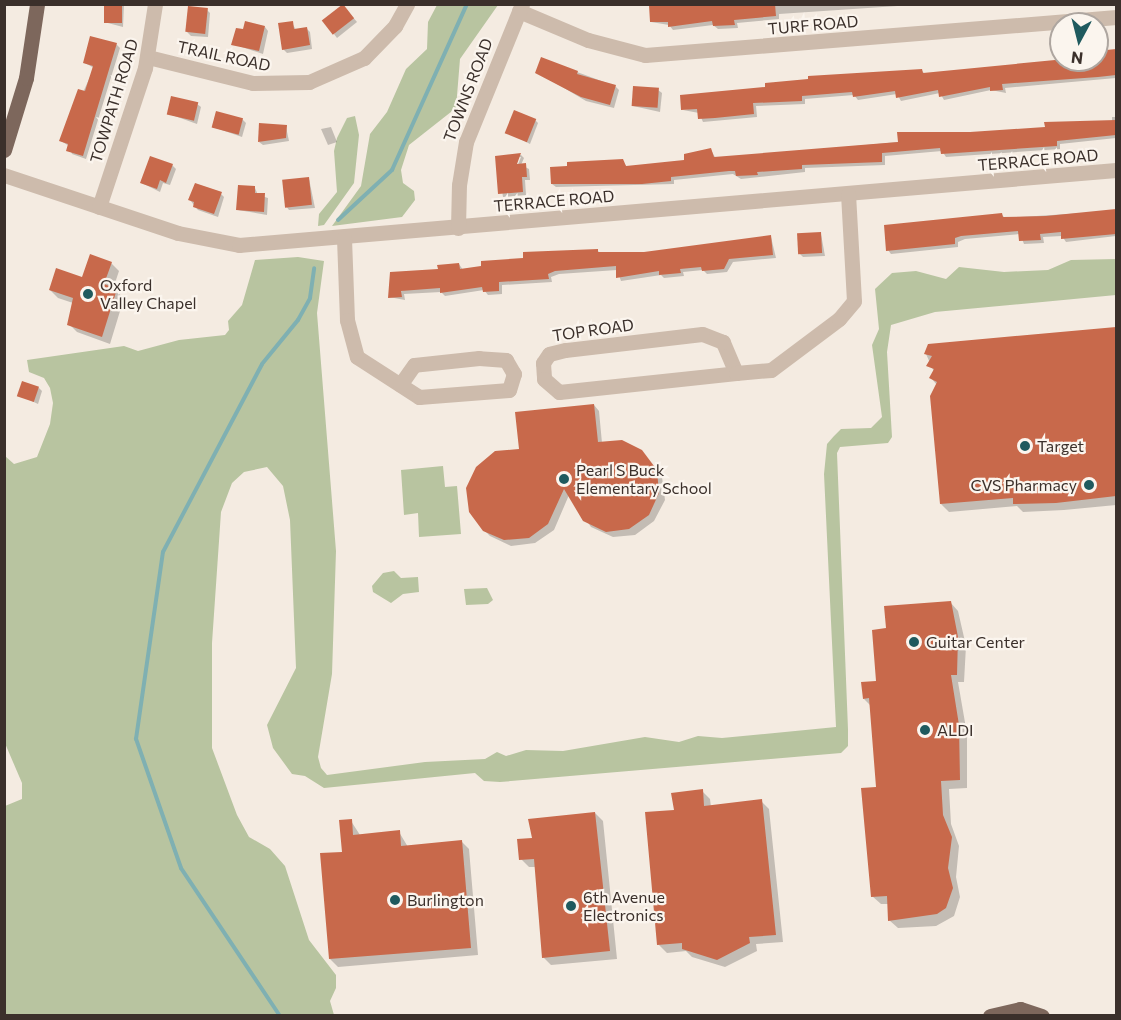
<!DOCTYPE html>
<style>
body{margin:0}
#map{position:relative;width:1121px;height:1020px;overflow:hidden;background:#f4ebe1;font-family:Commissioner,sans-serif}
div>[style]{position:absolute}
.green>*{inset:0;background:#b8c4a0}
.shadow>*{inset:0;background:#0003}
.stream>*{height:4px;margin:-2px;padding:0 2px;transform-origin:2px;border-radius:2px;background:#7fb0b2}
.building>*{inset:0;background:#c8694b;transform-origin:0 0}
.minor>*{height:15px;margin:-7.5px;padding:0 7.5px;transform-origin:7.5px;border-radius:7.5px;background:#cdbbac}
.major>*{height:15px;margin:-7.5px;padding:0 7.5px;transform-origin:7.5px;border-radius:7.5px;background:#7d675c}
.dots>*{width:16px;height:16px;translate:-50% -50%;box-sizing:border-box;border:3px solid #fbf5ee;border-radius:50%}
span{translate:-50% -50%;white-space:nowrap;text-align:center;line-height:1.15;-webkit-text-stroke:4.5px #fbf5ee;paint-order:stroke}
.street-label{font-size:16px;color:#3b302b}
.poi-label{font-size:16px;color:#3b302b}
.left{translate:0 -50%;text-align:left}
.right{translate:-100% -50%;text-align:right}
.frame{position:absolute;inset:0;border:6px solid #3b302b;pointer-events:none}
.north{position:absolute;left:1049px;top:12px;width:60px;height:60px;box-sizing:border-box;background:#fbf5ee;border:2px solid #aea6a0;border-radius:50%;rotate:187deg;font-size:16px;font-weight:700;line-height:24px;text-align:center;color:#3b302b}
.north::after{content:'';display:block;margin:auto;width:21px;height:27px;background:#1f5a5e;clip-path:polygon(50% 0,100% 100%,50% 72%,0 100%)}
</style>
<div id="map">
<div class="green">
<i style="clip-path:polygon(437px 5px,498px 5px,460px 59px,456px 108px,409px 145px,401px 170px,403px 183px,414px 191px,415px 200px,402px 217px,332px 226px,361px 186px,370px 134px,387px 112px,406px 69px,427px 49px,428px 22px)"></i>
<i style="clip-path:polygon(355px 116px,359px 135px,354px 183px,324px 225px,318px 226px,319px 214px,337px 192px,334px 151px,337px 138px,347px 118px)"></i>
<i style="clip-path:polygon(298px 257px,324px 261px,317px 313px,336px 551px,332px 674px,318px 757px,321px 768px,327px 775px,425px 762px,485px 759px,497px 752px,506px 756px,526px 750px,563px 751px,645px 737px,679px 742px,698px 736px,722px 738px,836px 727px,824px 474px,827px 444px,834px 436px,841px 429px,871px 428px,882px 417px,872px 345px,879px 329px,875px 289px,892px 273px,916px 271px,946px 279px,959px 267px,1004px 272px,1048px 270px,1071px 260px,1116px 259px,1116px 295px,935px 312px,891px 325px,887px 352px,892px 437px,888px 443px,840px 447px,837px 453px,848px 729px,848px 746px,841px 753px,500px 782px,484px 781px,475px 773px,324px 788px,305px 776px,292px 774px,273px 748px,267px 725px,296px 668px,290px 520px,283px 486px,267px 467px,244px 472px,232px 483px,221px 512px,212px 643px,212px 748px,237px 815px,249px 837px,270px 849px,285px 866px,309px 940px,336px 975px,336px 988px,330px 1001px,334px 1015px,5px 1015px,5px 806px,22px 799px,22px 783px,4px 741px,5px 456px,14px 464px,37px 457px,50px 424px,53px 403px,50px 388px,44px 378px,29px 372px,27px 360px,124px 346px,138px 351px,179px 340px,225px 335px,229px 330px,228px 321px,242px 305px,255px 260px)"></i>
<i style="clip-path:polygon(443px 466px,445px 487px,457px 486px,461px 534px,419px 537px,418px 513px,404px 515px,401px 470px)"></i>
<i style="clip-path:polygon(394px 571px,401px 578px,418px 577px,419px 592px,403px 594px,391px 603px,373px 592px,372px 586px,383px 573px)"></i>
<i style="clip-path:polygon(487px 588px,493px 600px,488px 604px,466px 605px,464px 589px)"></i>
</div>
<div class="shadow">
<i style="clip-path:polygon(106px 4px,124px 4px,123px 27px,104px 22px)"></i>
<i style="clip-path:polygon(927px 4px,779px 14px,779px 19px,737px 23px,738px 28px,718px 29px,713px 25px,673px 30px,669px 25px,651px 22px,700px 4px)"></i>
<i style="clip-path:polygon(207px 10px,210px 13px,208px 37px,191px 36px,187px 32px)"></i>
<i style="clip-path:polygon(347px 10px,357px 22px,337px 38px,334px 34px)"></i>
<i style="clip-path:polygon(292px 23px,296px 30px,306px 28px,310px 32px,312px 49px,287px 53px,283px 49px)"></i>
<i style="clip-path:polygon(265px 27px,268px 31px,263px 54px,233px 44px)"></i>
<i style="clip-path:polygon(116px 44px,120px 48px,86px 159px,72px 154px,69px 146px,61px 141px,94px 68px,85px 63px)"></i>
<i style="clip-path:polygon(1116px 51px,1116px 78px,1005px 88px,1006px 93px,991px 90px,944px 100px,940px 93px,901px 101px,897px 94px,858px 100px,854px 95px,805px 99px,805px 104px,756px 106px,757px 117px,703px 122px,699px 113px,683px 110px,922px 71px,925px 74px,1097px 60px,1097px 53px)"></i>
<i style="clip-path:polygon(537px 72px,577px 72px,615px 86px,619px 90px,614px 108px,586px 101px)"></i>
<i style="clip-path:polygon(658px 90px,662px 93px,660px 112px,633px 106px)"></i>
<i style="clip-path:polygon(197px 104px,201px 107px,197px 124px,169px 114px)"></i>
<i style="clip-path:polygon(1112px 117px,1116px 117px,1116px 138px,1060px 144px,1060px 149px,946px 157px,942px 151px,885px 156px,885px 165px,805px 168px,805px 172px,741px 179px,733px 174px,674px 180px,674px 184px,556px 187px,552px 184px,622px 161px,627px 167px,686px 161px,711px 150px,716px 159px,1112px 122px)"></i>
<i style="clip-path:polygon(242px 119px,246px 123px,242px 137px,213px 127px)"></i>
<i style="clip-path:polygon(535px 120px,538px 123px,530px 144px,507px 132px)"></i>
<i style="clip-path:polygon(286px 127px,289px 141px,263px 145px,259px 142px)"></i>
<i style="clip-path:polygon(331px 127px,337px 142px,328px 145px,321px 129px)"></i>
<i style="clip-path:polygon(evenodd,521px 155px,524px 158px,521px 165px,529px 169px,530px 180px,525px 180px,526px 195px,503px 197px,497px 157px,521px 155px,518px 157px,521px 157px,515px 172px,518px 157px)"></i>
<i style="clip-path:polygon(172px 165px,176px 169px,170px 185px,163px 183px,160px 192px,142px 183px)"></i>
<i style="clip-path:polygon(309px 179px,315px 208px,289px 210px,286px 206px)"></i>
<i style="clip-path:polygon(255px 188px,258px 195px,268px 198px,267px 215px,238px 210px)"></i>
<i style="clip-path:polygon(221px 194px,224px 197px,218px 217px,198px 210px,190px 200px)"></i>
<i style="clip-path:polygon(1116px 211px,1116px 236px,1066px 242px,1062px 236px,1043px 237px,1044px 243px,1024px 244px,1020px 234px,965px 239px,958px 242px,958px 247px,891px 254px,888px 250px,1002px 215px,1005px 218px)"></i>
<i style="clip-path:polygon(821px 234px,825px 256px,803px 257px,799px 253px)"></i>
<i style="clip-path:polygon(771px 237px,776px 258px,733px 262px,727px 272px,707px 274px,703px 270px,683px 272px,684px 276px,664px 278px,661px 275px,621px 281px,617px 270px,559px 274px,551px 277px,552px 282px,502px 285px,502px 294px,488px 295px,484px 290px,445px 296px,441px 292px,404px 294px,405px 300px,389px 297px,459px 264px,463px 270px,597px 250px,601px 254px,644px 254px)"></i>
<i style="clip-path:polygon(111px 263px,119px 271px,113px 289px,124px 298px,110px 344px,77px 332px,69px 324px,73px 303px,58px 298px,50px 290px,83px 279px)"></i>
<i style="clip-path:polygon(1116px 329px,1116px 505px,1064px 510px,1023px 512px,1017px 506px,949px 512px,941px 504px,937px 385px,931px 378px,934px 372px,926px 354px,929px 345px)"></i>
<i style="clip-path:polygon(39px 388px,42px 391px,38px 404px,19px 395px)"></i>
<i style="clip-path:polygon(594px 405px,599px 411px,602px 443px,641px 451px,662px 477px,665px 500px,654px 521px,635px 535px,613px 537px,591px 527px,569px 495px,554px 530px,535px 543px,511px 546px,490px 536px,484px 530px,521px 450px)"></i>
<i style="clip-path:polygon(950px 602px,958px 611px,966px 646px,964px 682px,958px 682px,967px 734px,967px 788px,949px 789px,951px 824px,959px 846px,956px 877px,960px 897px,954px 916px,936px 926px,898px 928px,889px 920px,889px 904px,881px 904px,872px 896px,878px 789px,871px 706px,864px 699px,878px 682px,888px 629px)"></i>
<i style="clip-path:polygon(702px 791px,710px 799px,711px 807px,761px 801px,769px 809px,783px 942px,756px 944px,757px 951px,725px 967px,692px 957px,686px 951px,667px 953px,658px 944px,676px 811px)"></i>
<i style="clip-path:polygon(595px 813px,603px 821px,617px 959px,551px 965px,543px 957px,536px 867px,529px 867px,521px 859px,533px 839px)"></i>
<i style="clip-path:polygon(351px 821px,360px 835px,399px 832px,408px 847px,461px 841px,469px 849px,478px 955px,338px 967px,330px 959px,343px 853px)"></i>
</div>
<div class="stream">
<i style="left:338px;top:220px;width:74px;rotate:-42.8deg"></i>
<i style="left:392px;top:170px;width:182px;rotate:-65.7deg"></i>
<i style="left:280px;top:1016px;width:178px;rotate:-123.8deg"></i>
<i style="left:181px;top:868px;width:137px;rotate:-109.2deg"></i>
<i style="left:136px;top:739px;width:189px;rotate:-81.8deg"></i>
<i style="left:163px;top:552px;width:212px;rotate:-62.2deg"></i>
<i style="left:262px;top:364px;width:57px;rotate:-50.7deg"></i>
<i style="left:298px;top:320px;width:25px;rotate:-61deg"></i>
<i style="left:310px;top:298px;width:30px;rotate:-82deg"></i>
</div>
<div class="building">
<i style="left:104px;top:4px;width:18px;height:19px"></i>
<i style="left:343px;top:4px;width:18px;height:27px;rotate:52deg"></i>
<i style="clip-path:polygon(775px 4px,776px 16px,734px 20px,735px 25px,713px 26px,712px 21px,668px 27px,668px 22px,650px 22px,649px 5px)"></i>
<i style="left:188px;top:6px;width:20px;height:26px;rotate:6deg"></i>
<i style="clip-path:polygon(245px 21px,265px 26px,259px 51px,231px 45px,236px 28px,243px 29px)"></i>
<i style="clip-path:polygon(293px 21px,294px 29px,307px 27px,310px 45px,282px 50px,278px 23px)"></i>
<i style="clip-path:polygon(90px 36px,117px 43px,83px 156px,66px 151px,68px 144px,59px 141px,78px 89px,85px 91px,93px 66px,83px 63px)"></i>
<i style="clip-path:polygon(1116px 49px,1116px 75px,1098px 77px,1002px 84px,1003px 90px,990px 91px,990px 87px,939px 97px,938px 90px,896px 98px,895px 91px,853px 97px,852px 92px,802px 96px,802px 101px,753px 103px,754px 114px,715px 118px,698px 119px,697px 109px,681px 110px,680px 95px,765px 87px,765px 83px,808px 79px,808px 76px,922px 69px,923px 73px,1055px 60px,1097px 60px,1097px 51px)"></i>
<i style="clip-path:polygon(541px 57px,578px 71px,577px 74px,616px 85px,610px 105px,581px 97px,535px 73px)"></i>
<i style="left:633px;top:86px;width:26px;height:20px;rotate:4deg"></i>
<i style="left:171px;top:96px;width:28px;height:19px;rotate:13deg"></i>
<i style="left:514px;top:110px;width:24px;height:25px;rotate:22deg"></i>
<i style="left:216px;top:111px;width:28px;height:17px;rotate:15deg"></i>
<i style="clip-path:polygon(1116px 120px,1116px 135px,1057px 141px,1057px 146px,941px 154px,940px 148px,882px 153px,882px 162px,802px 165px,802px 169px,757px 172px,758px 175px,736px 176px,735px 171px,729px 171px,671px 177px,671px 181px,642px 184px,551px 184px,550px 167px,567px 166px,567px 162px,623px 159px,626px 166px,684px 160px,684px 154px,711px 148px,714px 157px,898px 142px,897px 132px,970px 132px,1045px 127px,1044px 122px)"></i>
<i style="clip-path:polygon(259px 123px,287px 125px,286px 138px,258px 142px)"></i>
<i style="clip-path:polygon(521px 153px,517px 164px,526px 163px,527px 177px,522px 177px,523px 192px,498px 194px,495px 156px)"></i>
<i style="clip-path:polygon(150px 156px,173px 164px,166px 183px,160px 180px,157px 189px,140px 183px)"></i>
<i style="left:309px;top:177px;width:28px;height:27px;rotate:84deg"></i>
<i style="clip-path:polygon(195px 183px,222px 192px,214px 214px,193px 207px,194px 202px,188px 200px)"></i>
<i style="clip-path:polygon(238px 185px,255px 186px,255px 193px,265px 193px,264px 212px,236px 210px)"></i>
<i style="clip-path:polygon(1116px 209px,1116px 234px,1061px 239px,1061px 232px,1040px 234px,1041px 240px,1019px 241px,1018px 231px,961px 236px,955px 238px,955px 244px,886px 251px,884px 225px,1002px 213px,1003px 217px,1046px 216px)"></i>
<i style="left:821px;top:232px;width:21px;height:24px;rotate:87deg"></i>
<i style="clip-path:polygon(771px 235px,773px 255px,729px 259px,724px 269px,702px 271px,701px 267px,680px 269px,681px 273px,659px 275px,659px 271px,616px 278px,616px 266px,555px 271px,548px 274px,549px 279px,499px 282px,499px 291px,483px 292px,482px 287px,440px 293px,440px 288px,401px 291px,402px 297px,388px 298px,390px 272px,438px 269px,437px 265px,459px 263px,460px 269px,481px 266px,481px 261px,523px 258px,523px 252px,598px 249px,598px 252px,644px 252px)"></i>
<i style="clip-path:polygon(90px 254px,112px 262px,104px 284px,117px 289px,102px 337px,67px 325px,73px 298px,49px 290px,56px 268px,82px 277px)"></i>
<i style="clip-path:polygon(1116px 327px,1116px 496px,1056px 503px,1013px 504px,1013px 498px,940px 504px,930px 396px,937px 382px,929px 378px,934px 369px,926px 366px,932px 356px,924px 354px,928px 344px)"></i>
<i style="left:22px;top:381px;width:18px;height:16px;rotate:19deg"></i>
<i style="clip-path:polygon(594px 404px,598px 442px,622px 440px,642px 450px,657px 470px,659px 493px,649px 515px,629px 529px,606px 532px,583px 521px,564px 489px,548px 524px,529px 538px,504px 540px,483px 531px,469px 512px,466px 488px,476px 467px,495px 451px,519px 449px,515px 412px)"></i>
<i style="clip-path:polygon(951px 601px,958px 637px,957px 675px,951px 675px,959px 725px,960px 780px,941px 781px,943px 815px,952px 837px,948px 868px,953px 888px,946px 908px,937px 914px,888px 921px,887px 896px,871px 897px,861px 788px,876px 787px,869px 698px,863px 699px,861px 682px,876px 681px,872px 630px,886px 628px,884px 606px)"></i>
<i style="clip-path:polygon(703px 789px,704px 806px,762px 799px,776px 935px,749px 937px,750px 943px,717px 960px,682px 949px,682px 943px,657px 945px,645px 812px,674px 810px,671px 793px)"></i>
<i style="clip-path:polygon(595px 812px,610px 951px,542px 958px,534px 859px,519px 860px,517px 839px,532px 838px,528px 819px)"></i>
<i style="clip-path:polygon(352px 819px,353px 835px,400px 830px,401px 846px,462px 840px,471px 948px,329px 959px,320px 853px,342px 852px,339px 820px)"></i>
</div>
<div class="minor">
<i style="left:519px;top:11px;width:75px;rotate:22.8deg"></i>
<i style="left:588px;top:40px;width:59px;rotate:14.7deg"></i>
<i style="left:645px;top:55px;width:473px;rotate:-4.6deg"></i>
<i style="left:148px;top:57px;width:108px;rotate:13.9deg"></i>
<i style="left:253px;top:83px;width:56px;rotate:-1deg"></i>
<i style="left:309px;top:82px;width:60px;rotate:-23.6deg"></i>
<i style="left:364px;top:58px;width:45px;rotate:-45.9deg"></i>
<i style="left:395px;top:26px;width:25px;rotate:-61deg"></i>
<i style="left:4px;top:175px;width:183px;rotate:18.4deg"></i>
<i style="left:178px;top:233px;width:62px;rotate:11.1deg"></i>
<i style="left:239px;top:245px;width:880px;rotate:-4.89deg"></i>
<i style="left:99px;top:207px;width:146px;rotate:-71.7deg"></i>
<i style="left:145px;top:68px;width:65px;rotate:-81.1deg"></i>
<i style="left:458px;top:228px;width:43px;rotate:-88.7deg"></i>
<i style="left:459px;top:185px;width:44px;rotate:-80.8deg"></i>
<i style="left:466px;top:142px;width:149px;rotate:-67.9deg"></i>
<i style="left:344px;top:238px;width:82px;rotate:87.9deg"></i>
<i style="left:347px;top:320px;width:38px;rotate:75deg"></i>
<i style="left:357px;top:357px;width:74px;rotate:32.8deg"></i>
<i style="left:419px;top:397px;width:90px;rotate:-4.4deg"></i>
<i style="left:509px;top:390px;width:17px;rotate:-73deg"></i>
<i style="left:514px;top:374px;width:16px;rotate:-120deg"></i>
<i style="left:506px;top:360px;width:27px;rotate:-176deg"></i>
<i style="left:479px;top:358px;width:65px;rotate:173.9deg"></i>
<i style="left:414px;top:365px;width:24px;rotate:125deg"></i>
<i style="left:736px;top:373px;width:34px;rotate:-113deg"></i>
<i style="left:723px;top:342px;width:22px;rotate:-159deg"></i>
<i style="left:702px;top:334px;width:138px;rotate:173.3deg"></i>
<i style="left:565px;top:350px;width:16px;rotate:166deg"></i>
<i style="left:549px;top:354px;width:11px;rotate:124deg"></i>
<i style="left:543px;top:363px;width:16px;rotate:86deg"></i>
<i style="left:544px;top:379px;width:20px;rotate:41deg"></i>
<i style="left:559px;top:392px;width:178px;rotate:-6.1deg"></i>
<i style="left:736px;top:373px;width:35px;rotate:-5deg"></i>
<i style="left:771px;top:370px;width:85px;rotate:-36.9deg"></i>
<i style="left:839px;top:319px;width:23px;rotate:-50deg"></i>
<i style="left:854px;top:301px;width:107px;rotate:-93.2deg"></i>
</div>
<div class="major">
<i style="left:4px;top:150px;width:75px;rotate:-73deg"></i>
<i style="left:26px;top:78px;width:75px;rotate:-81.5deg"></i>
<i style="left:990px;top:1016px;width:31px;rotate:-13deg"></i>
<i style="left:1020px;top:1009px;width:23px;rotate:18deg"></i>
</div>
<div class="dots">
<i style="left:88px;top:294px;background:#1f5a5e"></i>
<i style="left:1025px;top:446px;background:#1f5a5e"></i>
<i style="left:564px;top:479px;background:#1f5a5e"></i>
<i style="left:1089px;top:485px;background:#1f5a5e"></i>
<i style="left:914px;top:642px;background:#1f5a5e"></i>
<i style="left:925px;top:730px;background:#1f5a5e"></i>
<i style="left:395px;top:900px;background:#1f5a5e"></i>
<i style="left:571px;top:906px;background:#1f5a5e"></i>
</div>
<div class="street-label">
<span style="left:813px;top:25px;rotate:-5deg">TURF ROAD</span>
<span style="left:224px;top:56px;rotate:12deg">TRAIL ROAD</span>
<span style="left:468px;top:90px;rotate:-69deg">TOWNS ROAD</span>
<span style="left:114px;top:101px;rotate:-73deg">TOWPATH ROAD</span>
<span style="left:1038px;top:160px;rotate:-5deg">TERRACE ROAD</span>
<span style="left:554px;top:201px;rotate:-5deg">TERRACE ROAD</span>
<span style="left:593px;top:330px;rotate:-8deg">TOP ROAD</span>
</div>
<div class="poi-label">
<span class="left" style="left:100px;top:294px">Oxford<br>Valley Chapel</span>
<span class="left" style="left:1037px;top:446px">Target</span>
<span class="left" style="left:576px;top:479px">Pearl S Buck<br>Elementary School</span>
<span class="right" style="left:1077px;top:485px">CVS Pharmacy</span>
<span class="left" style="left:926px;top:642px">Guitar Center</span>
<span class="left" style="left:937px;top:730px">ALDI</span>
<span class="left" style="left:583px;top:906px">6th Avenue<br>Electronics</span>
<span class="left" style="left:407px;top:900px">Burlington</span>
</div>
<div class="frame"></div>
<div class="north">N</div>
</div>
